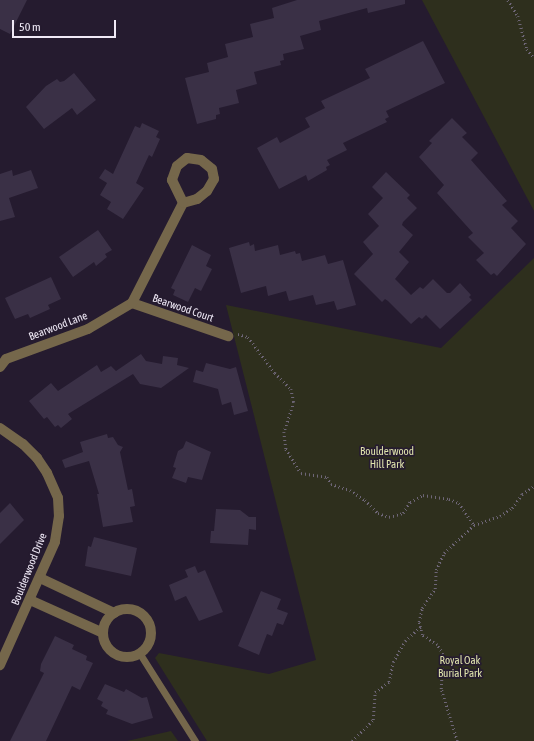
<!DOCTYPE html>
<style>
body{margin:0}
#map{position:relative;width:534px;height:741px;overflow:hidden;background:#251b2f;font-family:"Asap Condensed",sans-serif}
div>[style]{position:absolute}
.green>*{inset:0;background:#2e2f1d}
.building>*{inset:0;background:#3a3046}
.path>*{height:2.5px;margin-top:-1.25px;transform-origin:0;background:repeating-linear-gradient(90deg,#6e6677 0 1px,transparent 0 4px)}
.service>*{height:7px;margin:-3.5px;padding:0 3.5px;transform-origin:3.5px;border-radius:3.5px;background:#75674b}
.minor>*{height:10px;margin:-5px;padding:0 5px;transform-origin:5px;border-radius:5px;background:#75674b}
.minor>.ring{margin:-5px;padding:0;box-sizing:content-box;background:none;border:10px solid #75674b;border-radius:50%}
span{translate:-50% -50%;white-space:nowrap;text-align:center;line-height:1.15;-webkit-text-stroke:3.5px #251b2f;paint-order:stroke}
.street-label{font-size:11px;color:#efe9f6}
.park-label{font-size:11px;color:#e0e4ad}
.scale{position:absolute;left:12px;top:20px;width:104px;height:18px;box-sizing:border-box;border:2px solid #efe9f6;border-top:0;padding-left:5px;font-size:12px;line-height:14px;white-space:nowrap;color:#efe9f6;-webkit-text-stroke:3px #251b2f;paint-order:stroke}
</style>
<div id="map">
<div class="green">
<i style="clip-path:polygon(422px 0,534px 0,534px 211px)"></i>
<i style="clip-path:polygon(534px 258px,534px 741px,207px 741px,155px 658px,159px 653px,269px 674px,316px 660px,226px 305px,441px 348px)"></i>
<i style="clip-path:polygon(171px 731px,178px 741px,127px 741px)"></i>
</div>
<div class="building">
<i style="clip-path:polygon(0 0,27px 0,10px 34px,0 29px)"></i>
<i style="clip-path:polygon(297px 0,405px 0,405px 4px,368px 13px,367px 8px,319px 21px,321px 30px,300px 36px,304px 49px,283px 54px,284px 60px,280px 61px,281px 65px,254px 72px,257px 84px,236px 90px,239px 103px,219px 108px,220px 114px,216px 115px,216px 119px,197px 124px,185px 78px,209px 72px,207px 63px,228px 57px,225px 44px,253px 37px,250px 24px,274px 18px,272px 8px)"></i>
<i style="clip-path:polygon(423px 41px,445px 83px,386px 111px,389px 117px,385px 119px,387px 122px,343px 143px,347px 150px,327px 160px,330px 165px,326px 167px,327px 170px,308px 181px,306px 175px,279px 189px,257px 148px,277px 137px,280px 143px,310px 127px,305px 118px,325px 108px,321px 101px,370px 78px,365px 69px)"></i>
<i style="clip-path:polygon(74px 73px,96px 100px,77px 115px,72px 108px,44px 129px,26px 107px,46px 86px,57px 79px,60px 82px,64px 81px)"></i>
<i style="clip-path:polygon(452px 118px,467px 133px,462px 137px,478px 153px,471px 160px,507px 201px,502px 205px,518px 221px,511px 228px,526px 244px,497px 276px,494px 273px,491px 275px,476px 260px,484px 253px,468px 237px,473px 233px,437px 193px,444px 185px,419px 157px,432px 143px,429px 141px)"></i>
<i style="clip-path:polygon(142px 123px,159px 131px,156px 137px,160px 139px,152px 157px,149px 155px,136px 183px,144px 188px,123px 219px,107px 209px,111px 202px,100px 195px,107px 183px,99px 178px,105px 169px,113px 174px,135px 126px,140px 128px)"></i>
<i style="clip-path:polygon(12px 170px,13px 176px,31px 170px,38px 188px,9px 198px,15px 217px,0 221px,0 174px)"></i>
<i style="clip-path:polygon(386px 172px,410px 195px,407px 198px,417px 208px,403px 222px,402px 225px,413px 235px,399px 252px,409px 262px,395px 279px,411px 295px,420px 287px,423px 289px,433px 279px,447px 293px,450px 293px,460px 283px,471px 295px,469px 297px,472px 300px,440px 329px,426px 315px,422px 319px,419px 317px,411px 324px,388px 301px,385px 299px,382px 302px,354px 274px,373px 254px,363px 242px,379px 226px,368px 214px,383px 198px,372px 187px)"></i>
<i style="clip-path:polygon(98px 230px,112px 250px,105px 254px,107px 257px,96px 266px,94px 262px,73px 277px,59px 257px)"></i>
<i style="clip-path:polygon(249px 242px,250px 246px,254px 244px,255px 251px,278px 245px,280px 255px,295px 251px,296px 254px,300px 253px,302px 261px,325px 255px,328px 264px,343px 260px,356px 305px,337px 310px,334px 301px,316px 305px,313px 295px,289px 301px,286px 291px,268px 296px,266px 286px,241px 293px,229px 248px)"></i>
<i style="clip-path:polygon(192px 245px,211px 255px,206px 266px,212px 269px,201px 291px,195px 288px,188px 302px,173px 295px,175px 290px,171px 288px)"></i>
<i style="clip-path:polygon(51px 277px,61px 299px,48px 305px,50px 309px,30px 318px,28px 314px,15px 319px,5px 298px)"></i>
<i style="clip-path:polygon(141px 354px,146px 361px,162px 364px,163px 356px,178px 358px,177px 365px,189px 368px,161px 388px,140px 384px,133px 374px,68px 414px,72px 419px,61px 428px,58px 425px,55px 427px,47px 417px,44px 419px,29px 401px,51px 383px,58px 391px,97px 365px,101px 372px,111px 366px,116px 371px)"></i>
<i style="clip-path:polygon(206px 363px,230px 369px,236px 367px,248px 411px,234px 415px,231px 402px,222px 405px,218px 389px,193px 382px,196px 370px,203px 372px)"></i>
<i style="clip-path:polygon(107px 434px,108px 438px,113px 437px,118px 445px,123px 447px,120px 452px,128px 490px,132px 489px,135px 506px,130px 507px,133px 522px,103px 527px,97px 494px,99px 494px,89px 461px,65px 468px,62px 460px,83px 452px,80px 442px)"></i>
<i style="clip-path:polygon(186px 441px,211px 452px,202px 480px,188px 477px,186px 483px,172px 478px,176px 468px,173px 467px,178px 451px,183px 448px)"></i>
<i style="clip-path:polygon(10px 503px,24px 520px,0 544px,0 513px)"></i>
<i style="clip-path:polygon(216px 509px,240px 510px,249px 517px,256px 517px,256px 530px,249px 529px,248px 545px,210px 543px,211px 531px,214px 531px)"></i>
<i style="clip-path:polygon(94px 537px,137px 548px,131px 576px,85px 566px,88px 546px,91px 547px)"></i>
<i style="clip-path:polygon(195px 566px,198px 573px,205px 570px,223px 612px,199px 621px,186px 596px,175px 601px,169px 585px,188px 577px,185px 570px)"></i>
<i style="clip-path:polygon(261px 591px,281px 599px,277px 609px,288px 613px,283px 625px,277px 623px,272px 636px,267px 634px,259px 655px,238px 646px)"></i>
<i style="clip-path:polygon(55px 636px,74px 645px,72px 649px,87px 656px,86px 660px,93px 663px,80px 690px,72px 686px,46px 741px,10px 741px,44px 673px,40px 671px,41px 664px)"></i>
<i style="clip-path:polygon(105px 684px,124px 692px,126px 689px,142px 698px,147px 697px,153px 718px,132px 724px,106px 714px,108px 710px,101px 706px,103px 702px,97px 699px)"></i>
</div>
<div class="path">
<i style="left:508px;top:0;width:19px;rotate:58deg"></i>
<i style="left:518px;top:16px;width:34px;rotate:75deg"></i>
<i style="left:527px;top:49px;width:11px;rotate:52deg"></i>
<i style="left:238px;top:334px;width:10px;rotate:17deg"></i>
<i style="left:248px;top:337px;width:45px;rotate:53.1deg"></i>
<i style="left:275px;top:373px;width:23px;rotate:45deg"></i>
<i style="left:291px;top:389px;width:13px;rotate:77deg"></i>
<i style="left:294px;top:402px;width:32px;rotate:108deg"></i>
<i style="left:284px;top:432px;width:17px;rotate:83deg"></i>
<i style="left:286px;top:449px;width:28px;rotate:58deg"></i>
<i style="left:301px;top:473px;width:26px;rotate:9deg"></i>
<i style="left:327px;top:477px;width:8px;rotate:60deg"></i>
<i style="left:331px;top:484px;width:20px;rotate:18deg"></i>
<i style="left:350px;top:490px;width:18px;rotate:34deg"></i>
<i style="left:365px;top:500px;width:18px;rotate:45deg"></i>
<i style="left:378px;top:513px;width:12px;rotate:20deg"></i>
<i style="left:389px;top:517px;width:15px;rotate:-16deg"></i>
<i style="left:403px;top:513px;width:13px;rotate:-58deg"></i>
<i style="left:410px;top:502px;width:15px;rotate:-28deg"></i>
<i style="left:423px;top:495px;width:26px;rotate:9deg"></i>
<i style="left:449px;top:499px;width:11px;rotate:22deg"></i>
<i style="left:459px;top:503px;width:27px;rotate:56deg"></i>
<i style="left:352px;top:741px;width:30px;rotate:-45deg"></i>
<i style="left:373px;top:720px;width:28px;rotate:-86deg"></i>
<i style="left:375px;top:692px;width:17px;rotate:-36deg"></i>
<i style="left:389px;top:682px;width:20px;rotate:-79deg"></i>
<i style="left:393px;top:662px;width:24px;rotate:-60deg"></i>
<i style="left:405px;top:641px;width:21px;rotate:-43deg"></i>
<i style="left:457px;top:741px;width:54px;rotate:-107.1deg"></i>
<i style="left:441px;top:689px;width:35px;rotate:-87deg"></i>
<i style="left:443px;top:654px;width:11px;rotate:-124deg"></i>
<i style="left:437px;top:645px;width:18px;rotate:-146deg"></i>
<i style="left:422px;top:635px;width:13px;rotate:-103deg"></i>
<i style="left:419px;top:622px;width:14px;rotate:-78deg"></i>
<i style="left:422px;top:608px;width:23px;rotate:-56deg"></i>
<i style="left:435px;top:589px;width:19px;rotate:-87deg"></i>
<i style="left:436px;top:570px;width:19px;rotate:-65deg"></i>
<i style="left:444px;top:553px;width:41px;rotate:-43deg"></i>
<i style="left:474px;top:525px;width:28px;rotate:-19deg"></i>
<i style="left:500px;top:516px;width:14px;rotate:-34deg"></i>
<i style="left:512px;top:508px;width:17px;rotate:-54deg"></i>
<i style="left:522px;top:494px;width:14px;rotate:-34deg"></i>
</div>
<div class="service">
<i style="left:140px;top:654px;width:103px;rotate:57.7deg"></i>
</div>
<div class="minor">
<i style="left:132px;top:303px;width:102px;rotate:19deg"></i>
<i style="left:0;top:367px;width:10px;rotate:-53deg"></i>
<i style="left:6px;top:359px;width:87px;rotate:-20.1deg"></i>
<i style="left:88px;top:329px;width:51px;rotate:-30.6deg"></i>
<i style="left:132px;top:303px;width:112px;rotate:-63deg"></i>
<i style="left:183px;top:203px;width:15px;rotate:-16deg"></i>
<i style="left:197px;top:199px;width:13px;rotate:-39deg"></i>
<i style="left:207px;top:191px;width:14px;rotate:-60deg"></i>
<i style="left:214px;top:179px;width:10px;rotate:-101deg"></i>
<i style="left:212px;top:169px;width:14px;rotate:-141deg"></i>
<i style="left:201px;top:160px;width:14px;rotate:-172deg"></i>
<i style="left:187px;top:158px;width:13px;rotate:141deg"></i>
<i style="left:177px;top:166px;width:15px;rotate:110deg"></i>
<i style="left:172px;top:180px;width:25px;rotate:64deg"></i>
<i style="left:0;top:428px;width:28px;rotate:35deg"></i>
<i style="left:23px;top:444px;width:20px;rotate:45deg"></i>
<i style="left:37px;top:458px;width:18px;rotate:56deg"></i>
<i style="left:47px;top:473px;width:27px;rotate:66deg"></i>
<i style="left:58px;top:498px;width:18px;rotate:87deg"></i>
<i style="left:59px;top:516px;width:26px;rotate:99deg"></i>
<i style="left:55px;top:542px;width:135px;rotate:114.1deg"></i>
<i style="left:40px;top:578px;width:82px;rotate:25.3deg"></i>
<i style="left:30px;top:600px;width:80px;rotate:24.3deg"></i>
<i class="ring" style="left:103px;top:609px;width:38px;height:38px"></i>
</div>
<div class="street-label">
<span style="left:183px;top:308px;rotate:19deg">Bearwood Court</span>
<span style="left:58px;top:326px;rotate:-21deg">Bearwood Lane</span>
<span style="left:29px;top:569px;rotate:-68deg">Boulderwood Drive</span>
</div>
<div class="park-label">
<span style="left:387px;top:458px">Boulderwood<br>Hill Park</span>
<span style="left:460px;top:667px">Royal Oak<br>Burial Park</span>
</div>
<div class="scale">50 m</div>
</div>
